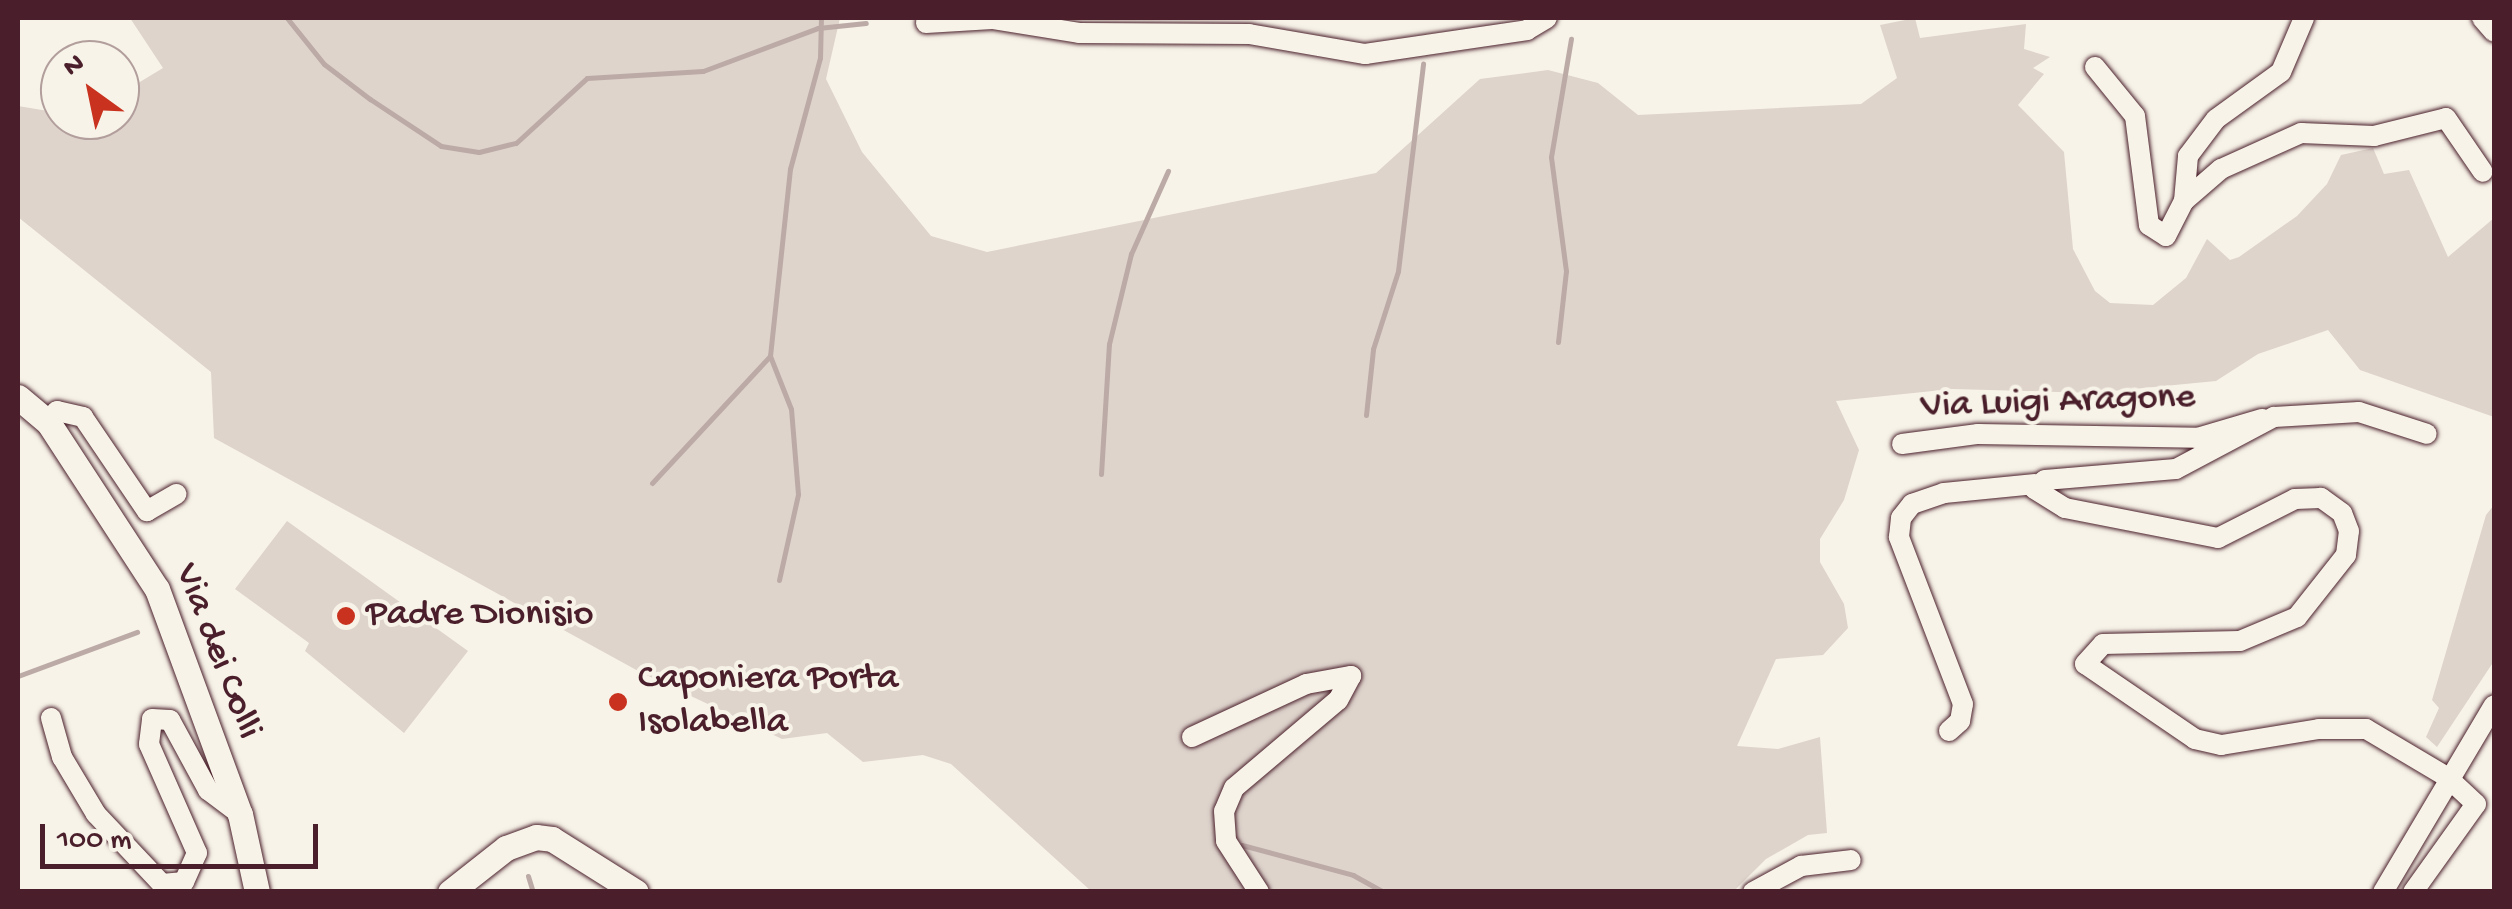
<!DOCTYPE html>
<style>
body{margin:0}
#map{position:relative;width:2512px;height:909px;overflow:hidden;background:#f7f3e8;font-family:"Gochi Hand",sans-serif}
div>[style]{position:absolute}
.green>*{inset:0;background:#ded4cc}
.stream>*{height:5px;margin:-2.5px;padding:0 2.5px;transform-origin:2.5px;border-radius:2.5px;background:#bcaaa7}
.roads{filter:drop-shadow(0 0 2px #4a1f2b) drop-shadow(0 0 2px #4a1f2b)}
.minor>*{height:20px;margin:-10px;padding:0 10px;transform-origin:10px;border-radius:10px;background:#f7f3e8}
.tertiary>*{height:25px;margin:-12.5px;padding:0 12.5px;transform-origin:12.5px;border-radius:12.5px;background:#f7f3e8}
.dots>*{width:28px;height:28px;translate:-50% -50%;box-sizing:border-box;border:5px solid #f7f3e8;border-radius:50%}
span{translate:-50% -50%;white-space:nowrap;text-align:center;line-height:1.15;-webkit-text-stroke:8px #f7f3e8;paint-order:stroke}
.street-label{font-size:38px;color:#4a1f2b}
.poi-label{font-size:38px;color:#4a1f2b}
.left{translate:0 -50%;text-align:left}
.frame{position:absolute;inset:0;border:20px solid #4a1f2b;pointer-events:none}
.north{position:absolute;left:40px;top:40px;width:100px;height:100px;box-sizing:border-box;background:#f7f3e8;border:2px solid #b29e9c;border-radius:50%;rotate:327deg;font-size:28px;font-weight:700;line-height:40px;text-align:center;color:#4a1f2b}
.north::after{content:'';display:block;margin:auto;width:35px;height:45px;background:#c8321e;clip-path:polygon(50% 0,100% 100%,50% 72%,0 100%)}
.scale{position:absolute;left:40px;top:824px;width:278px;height:45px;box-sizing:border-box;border:5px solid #4a1f2b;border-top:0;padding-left:12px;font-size:30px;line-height:35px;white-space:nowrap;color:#4a1f2b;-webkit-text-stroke:8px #f7f3e8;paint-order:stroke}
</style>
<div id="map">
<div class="green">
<i style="clip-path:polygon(130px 18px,840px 18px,826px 79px,862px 152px,931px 236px,987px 252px,1376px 173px,1480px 79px,1548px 70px,1598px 83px,1638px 115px,1861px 104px,1897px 78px,1880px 25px,1915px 18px,1920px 38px,2026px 24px,2024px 49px,2050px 57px,2033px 68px,2044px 74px,2018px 105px,2064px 152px,2073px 249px,2095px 291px,2110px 303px,2153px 305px,2186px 278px,2207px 239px,2230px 260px,2239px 257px,2297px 216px,2327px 184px,2341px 155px,2373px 148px,2384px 174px,2409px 170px,2448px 257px,2494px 218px,2494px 417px,2360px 370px,2328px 330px,2258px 354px,2216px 381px,2092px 393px,1952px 389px,1836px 401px,1859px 450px,1844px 500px,1820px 539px,1820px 562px,1844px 604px,1848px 628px,1823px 655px,1776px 659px,1737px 746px,1778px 749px,1820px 737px,1827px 833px,1808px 835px,1766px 859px,1734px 891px,1091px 891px,951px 764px,923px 755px,863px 762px,827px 733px,782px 739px,640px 672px,214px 438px,211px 372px,18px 217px,18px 106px,60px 113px,60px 120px,120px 120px,120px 94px,163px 68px)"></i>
<i style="clip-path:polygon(2494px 505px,2494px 661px,2437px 747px,2426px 737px,2439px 708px,2432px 700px,2486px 515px)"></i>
<i style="clip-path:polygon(287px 521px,468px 651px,404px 733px,305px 651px,309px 643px,235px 589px)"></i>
</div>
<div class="stream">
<i style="left:287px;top:18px;width:59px;rotate:51.2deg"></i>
<i style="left:324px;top:64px;width:58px;rotate:37.3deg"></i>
<i style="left:370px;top:99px;width:85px;rotate:33.5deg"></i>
<i style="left:441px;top:146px;width:38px;rotate:9deg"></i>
<i style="left:479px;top:152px;width:38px;rotate:-14deg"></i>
<i style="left:516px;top:143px;width:96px;rotate:-42.5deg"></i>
<i style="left:587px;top:78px;width:116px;rotate:-3.5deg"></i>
<i style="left:703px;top:71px;width:123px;rotate:-20.5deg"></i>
<i style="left:818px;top:28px;width:48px;rotate:-5.9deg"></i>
<i style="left:1558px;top:342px;width:71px;rotate:-83.6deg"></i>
<i style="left:1566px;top:271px;width:115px;rotate:-97.5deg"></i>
<i style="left:1551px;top:157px;width:120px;rotate:-80.4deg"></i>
<i style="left:1366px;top:415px;width:66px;rotate:-83.9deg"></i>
<i style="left:1373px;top:349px;width:82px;rotate:-72.2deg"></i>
<i style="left:1398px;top:271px;width:209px;rotate:-83.1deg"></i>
<i style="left:1101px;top:474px;width:130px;rotate:-86.5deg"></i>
<i style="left:1109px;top:344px;width:93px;rotate:-76.3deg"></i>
<i style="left:1131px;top:254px;width:91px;rotate:-66deg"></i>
<i style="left:652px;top:483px;width:173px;rotate:-47.1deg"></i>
<i style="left:779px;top:580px;width:88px;rotate:-77.5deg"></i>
<i style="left:798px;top:494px;width:85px;rotate:-94.7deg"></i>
<i style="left:791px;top:409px;width:57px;rotate:-111.6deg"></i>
<i style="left:770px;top:356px;width:188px;rotate:-83.9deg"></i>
<i style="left:790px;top:169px;width:115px;rotate:-74.9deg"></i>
<i style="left:820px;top:58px;width:40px;rotate:-88.6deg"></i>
<i style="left:18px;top:676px;width:127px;rotate:-20.3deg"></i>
<i style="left:1242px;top:845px;width:115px;rotate:15.1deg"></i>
<i style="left:1353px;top:875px;width:35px;rotate:29deg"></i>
<i style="left:528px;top:876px;width:17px;rotate:73deg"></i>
</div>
<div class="roads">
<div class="minor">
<i style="left:2482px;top:18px;width:18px;rotate:49deg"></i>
<i style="left:926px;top:23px;width:66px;rotate:-3.5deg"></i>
<i style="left:992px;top:19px;width:88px;rotate:9.1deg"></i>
<i style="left:1079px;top:33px;width:170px;rotate:0.3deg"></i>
<i style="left:1249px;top:34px;width:118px;rotate:9.8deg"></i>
<i style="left:1365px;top:54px;width:164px;rotate:-8.4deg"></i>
<i style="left:1527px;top:30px;width:23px;rotate:-31deg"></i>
<i style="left:2095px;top:67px;width:63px;rotate:50.8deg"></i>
<i style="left:2135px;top:116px;width:110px;rotate:82.7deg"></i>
<i style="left:2149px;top:225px;width:20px;rotate:33deg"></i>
<i style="left:2166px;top:236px;width:39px;rotate:-63deg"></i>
<i style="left:2184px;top:201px;width:45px;rotate:-84.9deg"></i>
<i style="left:2188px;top:156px;width:46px;rotate:-52.9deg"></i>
<i style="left:2216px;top:119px;width:80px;rotate:-35.9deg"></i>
<i style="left:2281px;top:72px;width:59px;rotate:-66.9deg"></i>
<i style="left:2184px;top:201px;width:49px;rotate:-40.9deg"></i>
<i style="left:2221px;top:169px;width:88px;rotate:-24.2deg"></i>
<i style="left:2301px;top:133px;width:73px;rotate:2.4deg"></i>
<i style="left:2374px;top:136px;width:74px;rotate:-14deg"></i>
<i style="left:2446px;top:118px;width:65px;rotate:55.6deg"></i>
<i style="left:48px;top:422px;width:14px;rotate:-51deg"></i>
<i style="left:57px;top:411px;width:27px;rotate:13deg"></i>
<i style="left:83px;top:417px;width:114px;rotate:55.8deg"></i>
<i style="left:147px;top:511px;width:34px;rotate:-30deg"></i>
<i style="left:1902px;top:444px;width:77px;rotate:-7.5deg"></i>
<i style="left:1978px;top:434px;width:219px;rotate:1deg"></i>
<i style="left:2197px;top:438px;width:68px;rotate:-16.3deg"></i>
<i style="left:51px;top:718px;width:41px;rotate:74.2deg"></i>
<i style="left:62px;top:757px;width:66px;rotate:59.2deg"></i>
<i style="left:96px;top:814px;width:96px;rotate:46.7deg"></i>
<i style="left:162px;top:884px;width:22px;rotate:-5deg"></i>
<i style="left:184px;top:882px;width:32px;rotate:-66deg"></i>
<i style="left:197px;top:853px;width:119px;rotate:-113.8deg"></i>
<i style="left:149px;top:744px;width:25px;rotate:-83deg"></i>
<i style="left:152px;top:719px;width:18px;rotate:3deg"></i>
<i style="left:170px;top:720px;width:80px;rotate:61.5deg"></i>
<i style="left:208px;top:790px;width:40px;rotate:37deg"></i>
<i style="left:1949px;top:731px;width:15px;rotate:-42deg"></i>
<i style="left:1960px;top:721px;width:17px;rotate:-80deg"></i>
<i style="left:1963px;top:704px;width:179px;rotate:-111deg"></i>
<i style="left:1899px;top:537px;width:19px;rotate:-84deg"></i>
<i style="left:1901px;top:518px;width:18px;rotate:-52deg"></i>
<i style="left:1912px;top:504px;width:34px;rotate:-19deg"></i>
<i style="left:1944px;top:493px;width:92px;rotate:-5.6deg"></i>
<i style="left:1192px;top:737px;width:126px;rotate:-24.9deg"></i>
<i style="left:1306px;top:684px;width:46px;rotate:-10.1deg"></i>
<i style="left:1351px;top:676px;width:27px;rotate:118deg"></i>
<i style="left:1338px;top:700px;width:136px;rotate:139.8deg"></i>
<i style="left:1234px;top:788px;width:25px;rotate:113deg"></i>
<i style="left:1224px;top:811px;width:30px;rotate:86deg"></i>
<i style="left:1226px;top:841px;width:61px;rotate:57.1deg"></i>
<i style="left:1753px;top:892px;width:55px;rotate:-28.4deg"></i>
<i style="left:1801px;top:866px;width:50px;rotate:-6.8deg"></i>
<i style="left:2383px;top:892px;width:217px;rotate:-59.3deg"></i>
<i style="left:2413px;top:892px;width:108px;rotate:-54.4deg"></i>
<i style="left:2476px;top:804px;width:40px;rotate:-137deg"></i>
<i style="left:2447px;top:777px;width:94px;rotate:-149.3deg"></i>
<i style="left:2366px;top:729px;width:47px;rotate:180deg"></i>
<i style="left:2319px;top:729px;width:99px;rotate:170.7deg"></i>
<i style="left:2221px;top:745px;width:27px;rotate:-167deg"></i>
<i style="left:2195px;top:739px;width:133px;rotate:-145.7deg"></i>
<i style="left:2085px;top:664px;width:27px;rotate:-48deg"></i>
<i style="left:2103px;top:644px;width:137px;rotate:-1.3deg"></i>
<i style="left:2240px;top:641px;width:62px;rotate:-22.8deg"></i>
<i style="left:2297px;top:617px;width:79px;rotate:-51.7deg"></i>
<i style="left:2346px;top:555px;width:24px;rotate:-83deg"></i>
<i style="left:2349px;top:531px;width:19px;rotate:-111deg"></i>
<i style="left:2342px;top:513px;width:26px;rotate:-144deg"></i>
<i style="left:2321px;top:498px;width:26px;rotate:178deg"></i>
<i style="left:2295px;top:499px;width:86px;rotate:153.1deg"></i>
<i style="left:2218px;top:538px;width:156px;rotate:-168.9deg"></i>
<i style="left:2065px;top:508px;width:36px;rotate:-148deg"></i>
<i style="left:2035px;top:489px;width:13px;rotate:-42deg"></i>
<i style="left:2045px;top:480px;width:131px;rotate:-4.8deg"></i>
<i style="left:2176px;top:469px;width:111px;rotate:-28deg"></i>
<i style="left:2274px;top:417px;width:85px;rotate:-3.4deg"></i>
<i style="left:2359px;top:412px;width:71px;rotate:17.9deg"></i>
</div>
<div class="tertiary">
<i style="left:18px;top:397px;width:39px;rotate:40deg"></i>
<i style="left:48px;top:422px;width:199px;rotate:56.9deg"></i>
<i style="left:157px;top:589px;width:240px;rotate:69.8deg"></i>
<i style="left:240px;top:814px;width:80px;rotate:77.7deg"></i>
<i style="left:450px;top:892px;width:71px;rotate:-38.2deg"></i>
<i style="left:506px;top:848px;width:32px;rotate:-20deg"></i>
<i style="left:536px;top:837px;width:16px;rotate:7deg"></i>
<i style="left:552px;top:839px;width:99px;rotate:32.2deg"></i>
</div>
</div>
<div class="dots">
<i style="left:346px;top:616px;background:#c8321e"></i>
<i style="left:618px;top:702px;background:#c8321e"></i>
</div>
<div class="street-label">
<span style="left:2058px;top:403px;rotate:-2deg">Via Luigi Aragone</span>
<span style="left:216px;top:652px;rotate:69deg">Via dei Colli</span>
</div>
<div class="poi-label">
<span class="left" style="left:366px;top:616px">Padre Dionisio</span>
<span class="left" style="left:638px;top:702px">Caponiera Porta<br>Isolabella</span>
</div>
<div class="frame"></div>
<div class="north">N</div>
<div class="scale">100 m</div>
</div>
